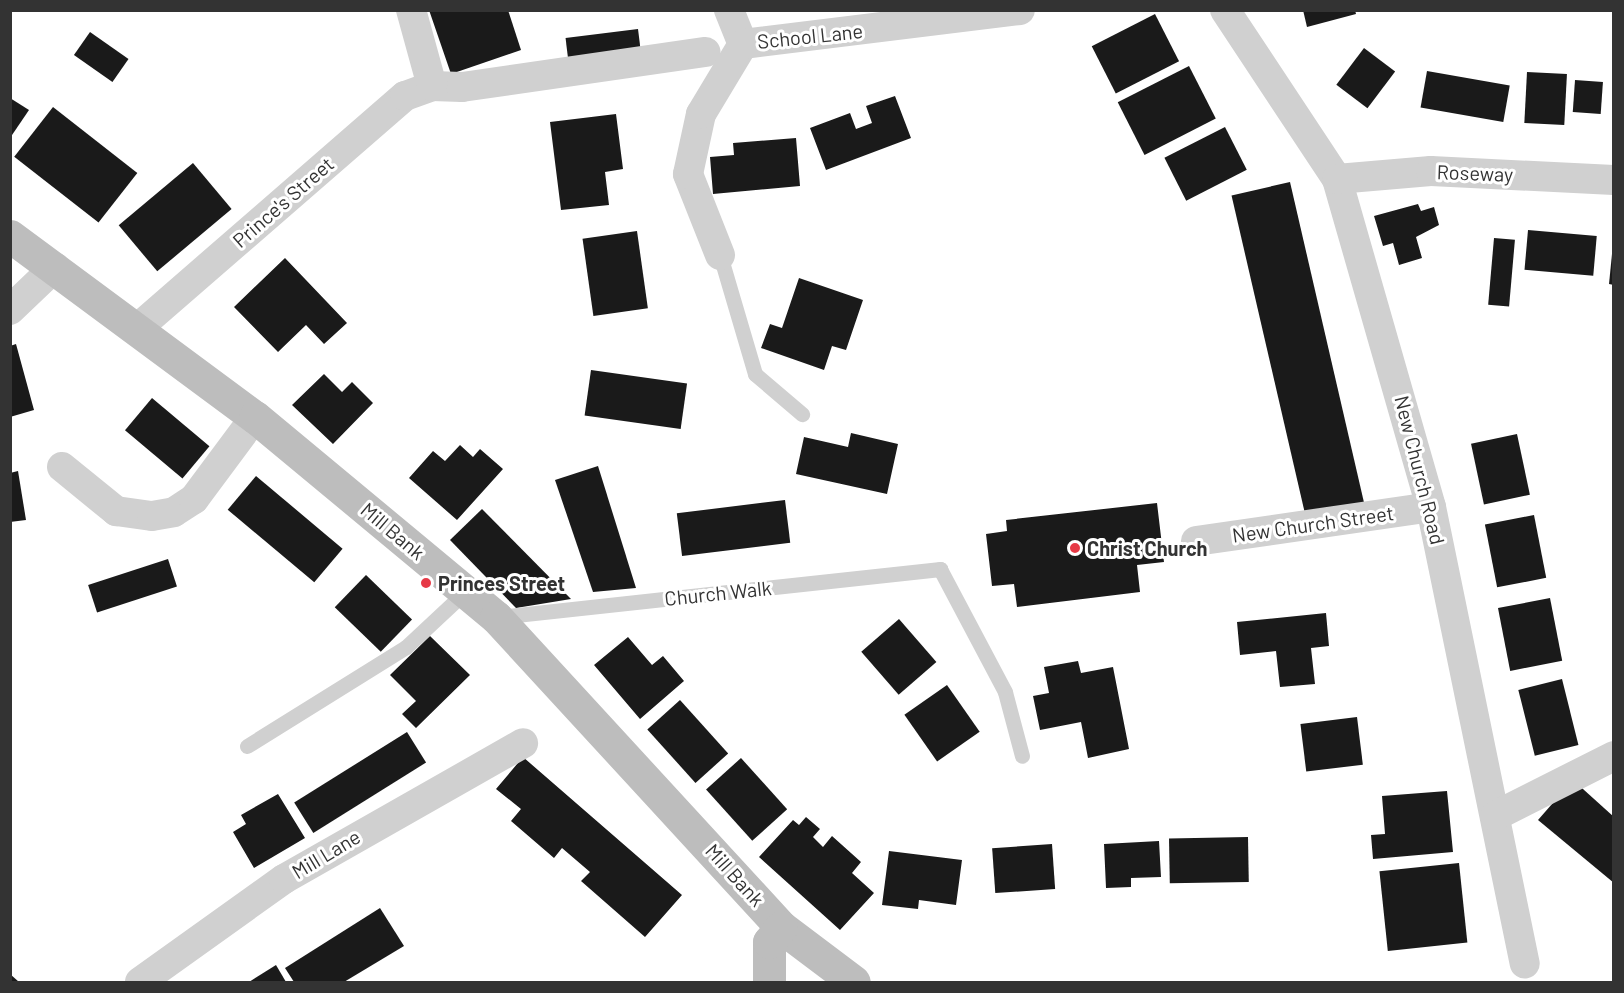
<!DOCTYPE html>
<style>
body{margin:0}
#map{position:relative;width:1624px;height:993px;overflow:hidden;background:#fff;font-family:Barlow,sans-serif}
div>[style]{position:absolute}
.building>*{inset:0;background:#1a1a1a;transform-origin:0 0}
.lane>*{height:15px;margin:-7.5px;padding:0 7.5px;transform-origin:7.5px;border-radius:7.5px;background:#d0d0d0}
.street>*{height:30px;margin:-15px;padding:0 15px;transform-origin:15px;border-radius:15px;background:#d0d0d0}
.secondary>*{height:33px;margin:-16.5px;padding:0 16.5px;transform-origin:16.5px;border-radius:16.5px;background:#bdbdbd}
.dots>*{width:16px;height:16px;translate:-50% -50%;box-sizing:border-box;border:3px solid #fff;border-radius:50%}
span{translate:-50% -50%;white-space:nowrap;text-align:center;line-height:1.15;-webkit-text-stroke:6px #fff;paint-order:stroke}
.street-label{font-size:20px;color:#333}
.poi-label{font-size:20px;color:#333;font-weight:700}
.left{translate:0 -50%;text-align:left}
.frame{position:absolute;inset:0;border:12px solid #333;pointer-events:none}
</style>
<div id="map">
<div class="building">
<i style="clip-path:polygon(429px 10px,508px 10px,521px 50px,451px 74px)"></i>
<i style="clip-path:polygon(1303px 10px,1355px 10px,1356px 14px,1307px 27px)"></i>
<i style="left:1155px;top:14px;width:53px;height:71px;rotate:63deg"></i>
<i style="left:638px;top:29px;width:23px;height:73px;rotate:83deg"></i>
<i style="left:90px;top:32px;width:47px;height:28px;rotate:35deg"></i>
<i style="left:1364px;top:48px;width:39px;height:46px;rotate:37deg"></i>
<i style="left:1189px;top:66px;width:59px;height:80px;rotate:63deg"></i>
<i style="left:1427px;top:71px;width:84px;height:37px;rotate:10deg"></i>
<i style="left:1527px;top:72px;width:40px;height:51px;rotate:3deg"></i>
<i style="left:1575px;top:80px;width:28px;height:32px;rotate:4deg"></i>
<i style="clip-path:polygon(895px 96px,911px 138px,826px 170px,810px 128px,850px 113px,856px 129px,872px 123px,866px 106px)"></i>
<i style="clip-path:polygon(10px 98px,29px 110px,10px 138px)"></i>
<i style="left:53px;top:107px;width:107px;height:63px;rotate:38deg"></i>
<i style="clip-path:polygon(616px 114px,623px 169px,605px 172px,609px 205px,561px 210px,550px 122px)"></i>
<i style="left:1225px;top:127px;width:48px;height:68px;rotate:63deg"></i>
<i style="clip-path:polygon(796px 138px,800px 186px,713px 194px,710px 157px,734px 155px,733px 143px)"></i>
<i style="left:193px;top:163px;width:60px;height:97px;rotate:50deg"></i>
<i style="left:1290px;top:182px;width:331px;height:60px;rotate:77deg"></i>
<i style="clip-path:polygon(1418px 204px,1421px 211px,1434px 207px,1439px 225px,1416px 237px,1422px 258px,1399px 265px,1393px 243px,1383px 246px,1374px 216px)"></i>
<i style="left:1528px;top:230px;width:69px;height:40px;rotate:5deg"></i>
<i style="left:637px;top:231px;width:78px;height:55px;rotate:82deg"></i>
<i style="left:1494px;top:238px;width:21px;height:67px;rotate:5deg"></i>
<i style="clip-path:polygon(1612px 254px,1614px 254px,1614px 285px,1609px 284px)"></i>
<i style="clip-path:polygon(285px 258px,347px 323px,324px 344px,306px 325px,278px 352px,234px 307px)"></i>
<i style="clip-path:polygon(799px 278px,863px 300px,846px 350px,832px 346px,824px 370px,761px 348px,770px 324px,782px 328px)"></i>
<i style="clip-path:polygon(16px 344px,34px 410px,10px 417px,10px 346px)"></i>
<i style="left:591px;top:370px;width:97px;height:46px;rotate:8deg"></i>
<i style="clip-path:polygon(324px 374px,342px 392px,352px 382px,373px 403px,333px 444px,292px 405px)"></i>
<i style="left:152px;top:398px;width:75px;height:42px;rotate:40deg"></i>
<i style="clip-path:polygon(851px 433px,898px 444px,887px 494px,796px 474px,804px 437px,848px 447px)"></i>
<i style="left:1517px;top:434px;width:62px;height:47px;rotate:78deg"></i>
<i style="clip-path:polygon(460px 445px,473px 457px,480px 449px,503px 469px,457px 520px,409px 478px,433px 451px,445px 461px)"></i>
<i style="clip-path:polygon(598px 466px,636px 588px,593px 592px,555px 480px)"></i>
<i style="clip-path:polygon(18px 471px,26px 520px,10px 522px,10px 473px)"></i>
<i style="left:256px;top:476px;width:113px;height:44px;rotate:40deg"></i>
<i style="left:785px;top:500px;width:43px;height:109px;rotate:83deg"></i>
<i style="clip-path:polygon(1157px 503px,1164px 562px,1137px 565px,1140px 592px,1017px 607px,1014px 584px,992px 586px,986px 534px,1007px 531px,1006px 520px)"></i>
<i style="clip-path:polygon(482px 509px,571px 599px,516px 608px,450px 540px)"></i>
<i style="left:1534px;top:515px;width:64px;height:50px;rotate:79deg"></i>
<i style="left:168px;top:559px;width:29px;height:84px;rotate:72deg"></i>
<i style="left:366px;top:575px;width:64px;height:45px;rotate:44deg"></i>
<i style="left:1550px;top:598px;width:64px;height:53px;rotate:79deg"></i>
<i style="clip-path:polygon(1326px 613px,1329px 646px,1311px 648px,1315px 684px,1280px 687px,1276px 651px,1240px 655px,1237px 622px)"></i>
<i style="left:899px;top:619px;width:57px;height:50px;rotate:49deg"></i>
<i style="clip-path:polygon(430px 636px,470px 675px,416px 728px,402px 714px,416px 701px,390px 675px)"></i>
<i style="clip-path:polygon(628px 637px,652px 665px,663px 656px,684px 681px,640px 719px,594px 665px)"></i>
<i style="clip-path:polygon(1078px 661px,1081px 673px,1113px 667px,1129px 749px,1088px 758px,1081px 722px,1040px 730px,1033px 696px,1049px 693px,1044px 667px)"></i>
<i style="left:1562px;top:679px;width:68px;height:45px;rotate:76deg"></i>
<i style="left:947px;top:685px;width:57px;height:52px;rotate:55deg"></i>
<i style="left:680px;top:700px;width:72px;height:44px;rotate:48deg"></i>
<i style="left:1357px;top:717px;width:48px;height:57px;rotate:83deg"></i>
<i style="left:407px;top:732px;width:36px;height:133px;rotate:58deg"></i>
<i style="clip-path:polygon(523px 757px,682px 895px,645px 937px,581px 881px,590px 872px,562px 848px,554px 858px,511px 821px,521px 809px,496px 789px)"></i>
<i style="left:741px;top:758px;width:69px;height:47px;rotate:48deg"></i>
<i style="clip-path:polygon(1573px 780px,1614px 817px,1614px 883px,1538px 820px)"></i>
<i style="clip-path:polygon(1447px 791px,1453px 852px,1373px 859px,1371px 835px,1385px 834px,1382px 796px)"></i>
<i style="clip-path:polygon(278px 794px,305px 838px,254px 868px,233px 832px,246px 824px,241px 815px)"></i>
<i style="clip-path:polygon(806px 817px,820px 829px,813px 837px,823px 847px,832px 836px,861px 862px,852px 873px,874px 893px,840px 930px,759px 857px,793px 820px,799px 825px)"></i>
<i style="left:1248px;top:837px;width:45px;height:79px;rotate:89deg"></i>
<i style="clip-path:polygon(1159px 841px,1161px 877px,1131px 878px,1131px 887px,1106px 888px,1104px 844px)"></i>
<i style="left:1052px;top:844px;width:45px;height:60px;rotate:86deg"></i>
<i style="clip-path:polygon(889px 851px,962px 860px,956px 905px,919px 900px,918px 909px,882px 905px)"></i>
<i style="left:1459px;top:863px;width:80px;height:80px;rotate:84deg"></i>
<i style="clip-path:polygon(380px 908px,404px 946px,344px 982px,294px 982px,285px 968px)"></i>
<i style="clip-path:polygon(276px 965px,286px 982px,249px 982px)"></i>
<i style="clip-path:polygon(10px 974px,19px 982px,10px 982px)"></i>
</div>
<div class="lane">
<i style="left:720px;top:255px;width:124px;rotate:73.6deg"></i>
<i style="left:755px;top:374px;width:62px;rotate:40.4deg"></i>
<i style="left:498px;top:617px;width:445px;rotate:-6.2deg"></i>
<i style="left:940px;top:569px;width:139px;rotate:62.1deg"></i>
<i style="left:1005px;top:692px;width:66px;rotate:75.1deg"></i>
<i style="left:247px;top:746px;width:187px;rotate:-31.9deg"></i>
<i style="left:406px;top:647px;width:82px;rotate:-43deg"></i>
</div>
<div class="street">
<i style="left:729px;top:10px;width:37px;rotate:68deg"></i>
<i style="left:1225px;top:10px;width:203px;rotate:56.5deg"></i>
<i style="left:1337px;top:179px;width:341px;rotate:74deg"></i>
<i style="left:1431px;top:507px;width:466px;rotate:78.4deg"></i>
<i style="left:432px;top:86px;width:30px;rotate:2deg"></i>
<i style="left:462px;top:87px;width:246px;rotate:-8.2deg"></i>
<i style="left:1337px;top:179px;width:94px;rotate:-4.9deg"></i>
<i style="left:1431px;top:171px;width:183px;rotate:2.8deg"></i>
<i style="left:720px;top:255px;width:87px;rotate:-111.6deg"></i>
<i style="left:688px;top:174px;width:61px;rotate:-77.8deg"></i>
<i style="left:701px;top:114px;width:82px;rotate:-59deg"></i>
<i style="left:743px;top:44px;width:279px;rotate:-7deg"></i>
<i style="left:10px;top:310px;width:62px;rotate:-43.7deg"></i>
<i style="left:139px;top:327px;width:352px;rotate:-41deg"></i>
<i style="left:405px;top:96px;width:29px;rotate:-20deg"></i>
<i style="left:432px;top:86px;width:79px;rotate:-105.4deg"></i>
<i style="left:62px;top:467px;width:70px;rotate:39.2deg"></i>
<i style="left:116px;top:511px;width:36px;rotate:8deg"></i>
<i style="left:152px;top:516px;width:22px;rotate:-10deg"></i>
<i style="left:174px;top:512px;width:24px;rotate:-33deg"></i>
<i style="left:194px;top:499px;width:102px;rotate:-53.4deg"></i>
<i style="left:1196px;top:541px;width:237px;rotate:-8.2deg"></i>
<i style="left:1495px;top:816px;width:133px;rotate:-26.8deg"></i>
<i style="left:140px;top:982px;width:177px;rotate:-35.6deg"></i>
<i style="left:284px;top:879px;width:275px;rotate:-29.6deg"></i>
</div>
<div class="secondary">
<i style="left:10px;top:236px;width:305px;rotate:36.5deg"></i>
<i style="left:255px;top:417px;width:313px;rotate:39.7deg"></i>
<i style="left:496px;top:617px;width:421px;rotate:47.4deg"></i>
<i style="left:781px;top:927px;width:91px;rotate:37deg"></i>
<i style="left:769px;top:982px;width:40px;rotate:-90deg"></i>
<i style="left:769px;top:942px;width:19px;rotate:-51deg"></i>
</div>
<div class="dots">
<i style="left:1075px;top:548px;background:#e63946"></i>
<i style="left:426px;top:583px;background:#e63946"></i>
</div>
<div class="street-label">
<span style="left:810px;top:36px;rotate:-6deg">School Lane</span>
<span style="left:1475px;top:173px;rotate:2deg">Roseway</span>
<span style="left:283px;top:202px;rotate:-41deg">Prince's Street</span>
<span style="left:1420px;top:470px;rotate:76deg">New Church Road</span>
<span style="left:1313px;top:524px;rotate:-8deg">New Church Street</span>
<span style="left:393px;top:531px;rotate:40deg">Mill Bank</span>
<span style="left:718px;top:593px;rotate:-6deg">Church Walk</span>
<span style="left:326px;top:854px;rotate:-31deg">Mill Lane</span>
<span style="left:735px;top:875px;rotate:48deg">Mill Bank</span>
</div>
<div class="poi-label">
<span class="left" style="left:1087px;top:548px">Christ Church</span>
<span class="left" style="left:438px;top:583px">Princes Street</span>
</div>
<div class="frame"></div>
</div>
